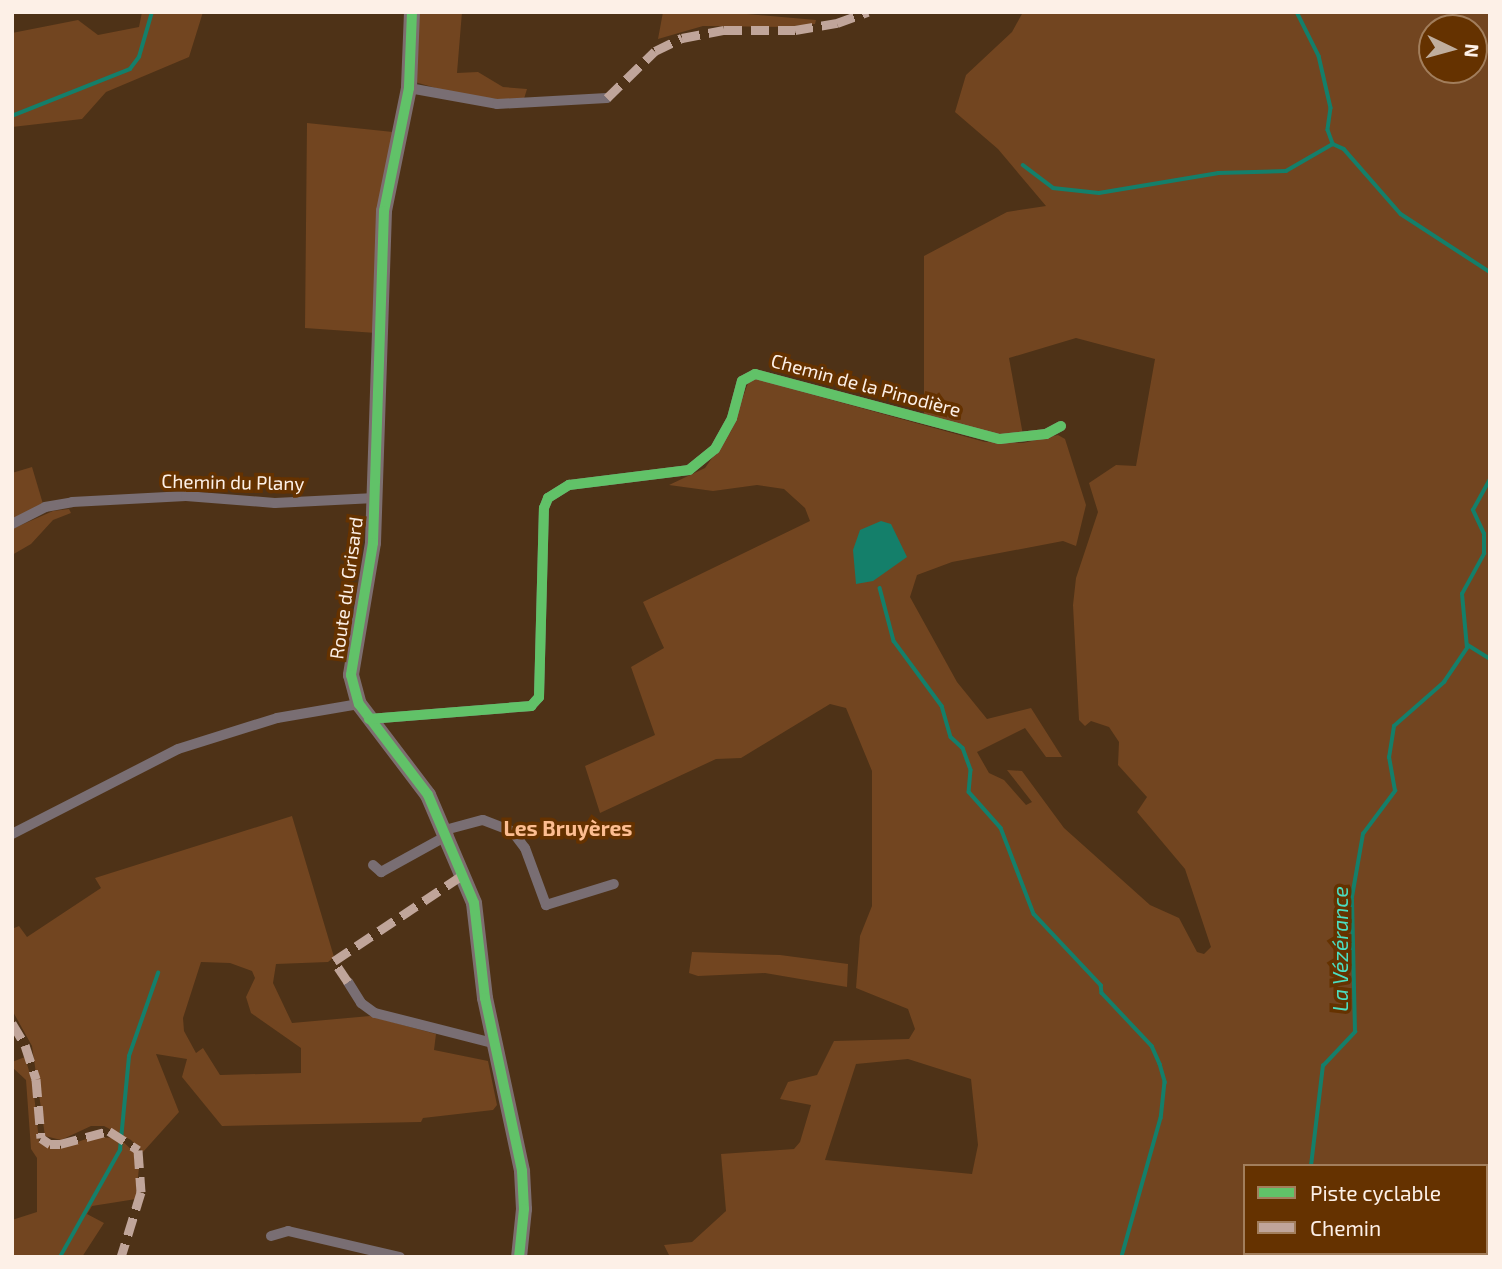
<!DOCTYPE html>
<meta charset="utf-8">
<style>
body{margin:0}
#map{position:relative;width:1502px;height:1269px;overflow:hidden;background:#4e3217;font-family:"Exo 2",sans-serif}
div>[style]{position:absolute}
.green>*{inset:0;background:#724520}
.water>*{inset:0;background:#147f6a}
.stream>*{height:3.5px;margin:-1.75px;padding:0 1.75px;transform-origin:1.75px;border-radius:1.75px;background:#147f6a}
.street>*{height:10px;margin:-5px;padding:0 5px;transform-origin:5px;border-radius:5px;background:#796e73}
.secondary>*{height:16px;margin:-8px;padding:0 8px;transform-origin:8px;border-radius:8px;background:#7d6e70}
.quiet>*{height:9px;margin-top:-4.5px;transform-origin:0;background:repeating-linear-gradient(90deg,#c0a59a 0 18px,transparent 0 27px)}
.cycleway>*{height:10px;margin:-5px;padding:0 5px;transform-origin:5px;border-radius:5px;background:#61c268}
span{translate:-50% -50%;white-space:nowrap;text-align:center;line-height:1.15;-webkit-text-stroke:7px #653200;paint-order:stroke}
.street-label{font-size:19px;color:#fdf0e7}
.neighbourhood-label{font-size:21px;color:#fcbd91;font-weight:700}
.water-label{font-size:21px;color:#4bdec0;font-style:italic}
.frame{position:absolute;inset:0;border:14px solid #fdf0e7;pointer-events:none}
.legend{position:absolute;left:1243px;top:1164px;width:245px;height:91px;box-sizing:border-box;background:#653200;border:2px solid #a27e5c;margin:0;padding:9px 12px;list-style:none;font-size:21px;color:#fdf0e7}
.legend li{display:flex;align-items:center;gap:14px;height:35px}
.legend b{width:35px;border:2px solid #a27e5c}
.north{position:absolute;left:1418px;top:14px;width:70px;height:70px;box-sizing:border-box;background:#653200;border:2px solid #a27e5c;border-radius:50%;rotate:95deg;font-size:19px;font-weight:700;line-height:28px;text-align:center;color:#fdf0e7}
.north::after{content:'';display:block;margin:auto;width:24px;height:32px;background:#c0ae9e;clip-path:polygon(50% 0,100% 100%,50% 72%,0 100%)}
</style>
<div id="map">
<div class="green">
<i style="clip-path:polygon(142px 12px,203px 12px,189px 57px,106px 92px,82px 119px,12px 127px,12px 33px,78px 20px,98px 35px,139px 27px)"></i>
<i style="clip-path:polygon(417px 12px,462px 12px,457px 73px,478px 72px,503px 87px,527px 89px,523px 102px,460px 95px,415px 82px)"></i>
<i style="clip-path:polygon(663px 12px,724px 12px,816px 20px,815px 24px,783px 27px,703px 26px,658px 39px)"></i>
<i style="clip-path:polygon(evenodd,1023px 12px,1490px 12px,1490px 1257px,670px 1257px,664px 1245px,692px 1242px,726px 1211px,721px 1154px,794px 1149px,800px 1142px,811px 1105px,780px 1099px,788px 1082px,817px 1075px,834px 1041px,909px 1039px,915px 1029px,908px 1009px,856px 988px,860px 936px,872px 906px,872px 771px,846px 708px,830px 704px,741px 758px,716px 759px,600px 813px,585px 766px,655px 735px,631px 667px,664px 648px,643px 602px,810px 521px,805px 508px,784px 489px,757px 485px,713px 491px,669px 485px,705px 468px,731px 431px,748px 383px,756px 379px,985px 442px,1023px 443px,1058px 435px,1065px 439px,1086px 505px,1076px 546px,1063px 541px,952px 562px,917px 575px,910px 597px,957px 682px,987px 719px,1031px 708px,1062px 757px,1046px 757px,1025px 728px,977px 752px,989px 773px,1004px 780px,1026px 805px,1032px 802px,1007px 770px,1022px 771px,1064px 828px,1150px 905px,1179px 918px,1197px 952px,1204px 954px,1211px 947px,1185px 869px,1137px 812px,1147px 797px,1118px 765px,1119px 742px,1109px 727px,1091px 721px,1085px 726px,1079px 720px,1073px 605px,1076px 578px,1098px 512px,1089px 483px,1116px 465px,1136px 466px,1155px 359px,1076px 338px,1009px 358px,1023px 435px,997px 436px,924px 415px,924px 256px,1007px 212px,1046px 206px,998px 149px,955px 112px,966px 75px,1012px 32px,1023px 12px,1432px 28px,1474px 28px,1474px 70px,1432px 70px,1432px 28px,1023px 12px,908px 1059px,971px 1079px,978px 1145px,972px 1174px,825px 1160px,856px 1064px,908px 1059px,1023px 12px,1245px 1166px,1486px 1166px,1486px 1253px,1245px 1253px,1245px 1166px)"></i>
<i style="clip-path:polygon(307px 123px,393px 132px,378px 210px,376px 333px,305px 328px)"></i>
<i style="clip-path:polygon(32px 467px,43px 504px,12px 520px,12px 473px)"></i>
<i style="clip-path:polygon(69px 509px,71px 513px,53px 520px,31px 544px,12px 555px,12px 529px,53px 511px)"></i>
<i style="clip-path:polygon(evenodd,292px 816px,334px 957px,328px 962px,276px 964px,273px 983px,292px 1023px,370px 1016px,436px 1034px,434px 1050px,488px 1061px,497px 1105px,493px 1110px,423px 1118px,421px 1122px,222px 1126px,182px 1077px,187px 1059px,156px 1054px,179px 1112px,143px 1152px,131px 1140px,104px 1126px,91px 1126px,61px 1140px,45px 1136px,32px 1046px,12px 1010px,12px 929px,19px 926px,27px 937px,101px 888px,95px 878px,292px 816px,201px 962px,230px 963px,252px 971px,255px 978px,246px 997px,251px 1013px,301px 1048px,301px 1073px,220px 1075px,203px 1048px,196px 1053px,184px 1031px,183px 1018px,201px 962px)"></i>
<i style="clip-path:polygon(692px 952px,780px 955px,848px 964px,847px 987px,765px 973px,698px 976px,689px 973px)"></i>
<i style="clip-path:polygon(25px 1057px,33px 1085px,39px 1141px,57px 1149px,92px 1137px,119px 1138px,134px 1152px,139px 1167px,136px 1199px,92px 1206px,87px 1214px,104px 1223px,82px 1257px,12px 1257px,12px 1220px,37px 1212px,37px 1158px,31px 1149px,26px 1080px,12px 1067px,12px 1062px)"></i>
</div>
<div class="water">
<i style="clip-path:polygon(881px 521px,891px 524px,907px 557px,873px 581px,856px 584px,853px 550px,860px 530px)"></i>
</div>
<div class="stream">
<i style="left:1297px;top:12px;width:49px;rotate:63.4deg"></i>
<i style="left:1319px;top:56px;width:53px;rotate:77deg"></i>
<i style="left:1331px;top:108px;width:22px;rotate:98deg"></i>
<i style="left:1328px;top:130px;width:15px;rotate:70deg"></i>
<i style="left:1333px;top:144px;width:12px;rotate:24deg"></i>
<i style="left:1344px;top:149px;width:86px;rotate:48.8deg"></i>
<i style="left:1401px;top:214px;width:106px;rotate:33.1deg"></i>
<i style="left:12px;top:116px;width:127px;rotate:-21.7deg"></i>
<i style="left:130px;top:69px;width:15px;rotate:-53deg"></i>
<i style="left:139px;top:57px;width:47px;rotate:-73.9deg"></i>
<i style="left:1023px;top:165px;width:38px;rotate:37deg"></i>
<i style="left:1053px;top:188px;width:46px;rotate:6.2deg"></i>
<i style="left:1099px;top:193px;width:121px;rotate:-9.5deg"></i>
<i style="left:1218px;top:173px;width:68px;rotate:-1.7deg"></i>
<i style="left:1286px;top:171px;width:54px;rotate:-29.9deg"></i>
<i style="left:880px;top:588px;width:55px;rotate:75.2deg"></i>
<i style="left:894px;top:641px;width:81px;rotate:53.6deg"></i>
<i style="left:942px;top:706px;width:32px;rotate:74deg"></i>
<i style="left:951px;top:737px;width:16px;rotate:43deg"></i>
<i style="left:963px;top:748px;width:23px;rotate:70deg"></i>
<i style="left:971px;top:770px;width:22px;rotate:95deg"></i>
<i style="left:969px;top:792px;width:48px;rotate:48.4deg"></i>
<i style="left:1001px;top:828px;width:92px;rotate:69deg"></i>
<i style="left:1034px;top:914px;width:98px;rotate:46.7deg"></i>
<i style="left:1101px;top:985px;width:8px;rotate:83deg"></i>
<i style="left:1102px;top:993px;width:73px;rotate:46.7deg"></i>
<i style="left:1152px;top:1046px;width:20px;rotate:66deg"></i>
<i style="left:1160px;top:1064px;width:19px;rotate:74deg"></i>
<i style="left:1165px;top:1082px;width:36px;rotate:96deg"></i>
<i style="left:1161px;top:1118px;width:144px;rotate:105.7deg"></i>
<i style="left:1468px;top:645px;width:26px;rotate:32deg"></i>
<i style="left:1311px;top:1166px;width:101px;rotate:-83.2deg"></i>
<i style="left:1323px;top:1066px;width:47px;rotate:-46.7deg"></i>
<i style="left:1355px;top:1032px;width:135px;rotate:-91.3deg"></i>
<i style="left:1352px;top:897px;width:64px;rotate:-80.1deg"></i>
<i style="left:1363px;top:834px;width:54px;rotate:-53.3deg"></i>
<i style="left:1395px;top:791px;width:34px;rotate:-100deg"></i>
<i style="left:1389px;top:758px;width:32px;rotate:-81deg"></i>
<i style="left:1394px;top:726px;width:67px;rotate:-41.3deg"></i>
<i style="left:1444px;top:682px;width:41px;rotate:-55.9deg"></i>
<i style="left:1467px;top:648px;width:54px;rotate:-95.3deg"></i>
<i style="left:1462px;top:594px;width:46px;rotate:-61.2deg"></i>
<i style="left:1484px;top:554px;width:20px;rotate:-90deg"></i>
<i style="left:1484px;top:534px;width:26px;rotate:-115deg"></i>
<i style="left:1473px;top:510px;width:35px;rotate:-61deg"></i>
<i style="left:1334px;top:1253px;width:5px;rotate:53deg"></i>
<i style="left:60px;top:1257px;width:123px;rotate:-60.7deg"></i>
<i style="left:120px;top:1150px;width:94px;rotate:-84.5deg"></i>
<i style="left:129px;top:1056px;width:88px;rotate:-70.7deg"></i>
</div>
<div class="street">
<i style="left:409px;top:88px;width:89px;rotate:10.3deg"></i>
<i style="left:497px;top:104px;width:110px;rotate:-3.1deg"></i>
<i style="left:12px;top:524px;width:37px;rotate:-27deg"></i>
<i style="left:45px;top:507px;width:27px;rotate:-10deg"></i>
<i style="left:72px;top:502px;width:114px;rotate:-3deg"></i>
<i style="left:186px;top:496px;width:89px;rotate:4.5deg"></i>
<i style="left:275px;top:503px;width:100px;rotate:-2.9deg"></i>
<i style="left:369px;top:719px;width:163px;rotate:-4.6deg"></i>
<i style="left:531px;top:706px;width:12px;rotate:-48deg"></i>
<i style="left:539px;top:697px;width:189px;rotate:-88.5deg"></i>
<i style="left:544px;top:508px;width:11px;rotate:-68deg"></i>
<i style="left:548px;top:498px;width:25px;rotate:-32deg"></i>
<i style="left:569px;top:485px;width:121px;rotate:-7.1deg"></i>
<i style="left:689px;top:470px;width:33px;rotate:-39deg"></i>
<i style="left:715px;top:449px;width:35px;rotate:-61deg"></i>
<i style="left:732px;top:418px;width:38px;rotate:-75deg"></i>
<i style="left:742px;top:381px;width:15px;rotate:-28deg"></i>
<i style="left:755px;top:374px;width:253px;rotate:14.9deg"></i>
<i style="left:1000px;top:439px;width:46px;rotate:-6.2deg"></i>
<i style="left:1046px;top:434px;width:17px;rotate:-28deg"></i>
<i style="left:445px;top:830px;width:39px;rotate:-15deg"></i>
<i style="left:483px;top:820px;width:31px;rotate:21deg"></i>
<i style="left:512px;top:831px;width:21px;rotate:53deg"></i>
<i style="left:525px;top:848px;width:61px;rotate:69.8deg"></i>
<i style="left:546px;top:905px;width:71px;rotate:-17.2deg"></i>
<i style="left:12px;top:834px;width:186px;rotate:-27.1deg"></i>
<i style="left:178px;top:749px;width:104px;rotate:-17.4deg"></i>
<i style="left:277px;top:718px;width:83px;rotate:-9.7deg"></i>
<i style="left:373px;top:865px;width:11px;rotate:41deg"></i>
<i style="left:381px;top:872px;width:77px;rotate:-28.9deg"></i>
<i style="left:348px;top:982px;width:25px;rotate:58deg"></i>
<i style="left:361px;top:1003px;width:17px;rotate:36deg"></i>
<i style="left:375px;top:1013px;width:126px;rotate:14.3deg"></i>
<i style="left:271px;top:1236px;width:18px;rotate:-16deg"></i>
<i style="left:288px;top:1231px;width:115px;rotate:13.1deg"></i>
</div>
<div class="secondary">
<i style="left:412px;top:12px;width:76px;rotate:92.3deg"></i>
<i style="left:409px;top:88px;width:126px;rotate:101.5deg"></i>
<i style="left:384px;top:211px;width:332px;rotate:91.9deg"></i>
<i style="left:373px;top:543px;width:134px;rotate:99.5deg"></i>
<i style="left:351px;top:675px;width:30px;rotate:75deg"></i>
<i style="left:359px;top:704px;width:114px;rotate:52.8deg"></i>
<i style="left:428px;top:795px;width:117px;rotate:66.9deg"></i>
<i style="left:474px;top:903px;width:96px;rotate:83.4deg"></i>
<i style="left:485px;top:998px;width:177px;rotate:77.9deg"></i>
<i style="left:522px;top:1171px;width:38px;rotate:87deg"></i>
<i style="left:524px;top:1209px;width:48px;rotate:95.9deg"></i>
</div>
<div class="quiet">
<i style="left:607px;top:98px;width:67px;rotate:-44.4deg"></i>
<i style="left:655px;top:51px;width:30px;rotate:-26deg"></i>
<i style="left:682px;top:38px;width:43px;rotate:-10.8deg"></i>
<i style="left:724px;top:30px;width:71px"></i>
<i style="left:795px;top:30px;width:43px;rotate:-9.5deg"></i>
<i style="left:837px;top:23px;width:33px;rotate:-20deg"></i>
<i style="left:348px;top:982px;width:25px;rotate:-124deg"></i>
<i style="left:334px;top:961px;width:156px;rotate:-33.8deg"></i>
<i style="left:12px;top:1023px;width:26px;rotate:59deg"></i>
<i style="left:25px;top:1045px;width:36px;rotate:72deg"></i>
<i style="left:36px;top:1079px;width:59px;rotate:85.2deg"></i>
<i style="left:41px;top:1138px;width:11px;rotate:34deg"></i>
<i style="left:50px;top:1144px;width:10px"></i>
<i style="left:60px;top:1144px;width:51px;rotate:-14.9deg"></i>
<i style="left:109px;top:1131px;width:35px;rotate:33deg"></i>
<i style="left:138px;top:1150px;width:42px;rotate:85.9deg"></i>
<i style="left:141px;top:1192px;width:68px;rotate:107.1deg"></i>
</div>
<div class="cycleway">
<i style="left:412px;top:12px;width:76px;rotate:92.3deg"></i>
<i style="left:409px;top:88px;width:126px;rotate:101.5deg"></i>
<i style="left:384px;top:211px;width:332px;rotate:91.9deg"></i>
<i style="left:373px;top:543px;width:134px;rotate:99.5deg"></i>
<i style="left:351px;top:675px;width:30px;rotate:75deg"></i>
<i style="left:359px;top:704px;width:114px;rotate:52.8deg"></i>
<i style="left:428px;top:795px;width:117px;rotate:66.9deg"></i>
<i style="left:474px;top:903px;width:96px;rotate:83.4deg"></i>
<i style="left:485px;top:998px;width:177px;rotate:77.9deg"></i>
<i style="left:522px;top:1171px;width:38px;rotate:87deg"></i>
<i style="left:524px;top:1209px;width:48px;rotate:95.9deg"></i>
<i style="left:369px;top:719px;width:163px;rotate:-4.6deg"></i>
<i style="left:531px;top:706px;width:12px;rotate:-48deg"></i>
<i style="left:539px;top:697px;width:189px;rotate:-88.5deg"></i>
<i style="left:544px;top:508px;width:11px;rotate:-68deg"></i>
<i style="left:548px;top:498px;width:25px;rotate:-32deg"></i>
<i style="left:569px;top:485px;width:121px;rotate:-7.1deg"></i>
<i style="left:689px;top:470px;width:33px;rotate:-39deg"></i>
<i style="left:715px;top:449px;width:35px;rotate:-61deg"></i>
<i style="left:732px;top:418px;width:38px;rotate:-75deg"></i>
<i style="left:742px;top:381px;width:15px;rotate:-28deg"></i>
<i style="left:755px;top:374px;width:253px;rotate:14.9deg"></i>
<i style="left:1000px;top:439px;width:46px;rotate:-6.2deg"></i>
<i style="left:1046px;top:434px;width:17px;rotate:-28deg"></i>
</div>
<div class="street-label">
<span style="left:866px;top:385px;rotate:15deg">Chemin de la Pinodière</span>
<span style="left:233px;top:482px;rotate:1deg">Chemin du Plany</span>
<span style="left:346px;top:588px;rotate:-82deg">Route du Grisard</span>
</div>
<div class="neighbourhood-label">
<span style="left:568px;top:828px">Les Bruyères</span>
</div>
<div class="water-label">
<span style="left:1340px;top:949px;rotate:-90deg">La Vézérance</span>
</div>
<div class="frame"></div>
<ul class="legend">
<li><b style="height:9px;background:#61c268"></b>Piste cyclable</li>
<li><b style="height:9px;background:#c0a59a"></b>Chemin</li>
</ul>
<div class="north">N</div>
</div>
